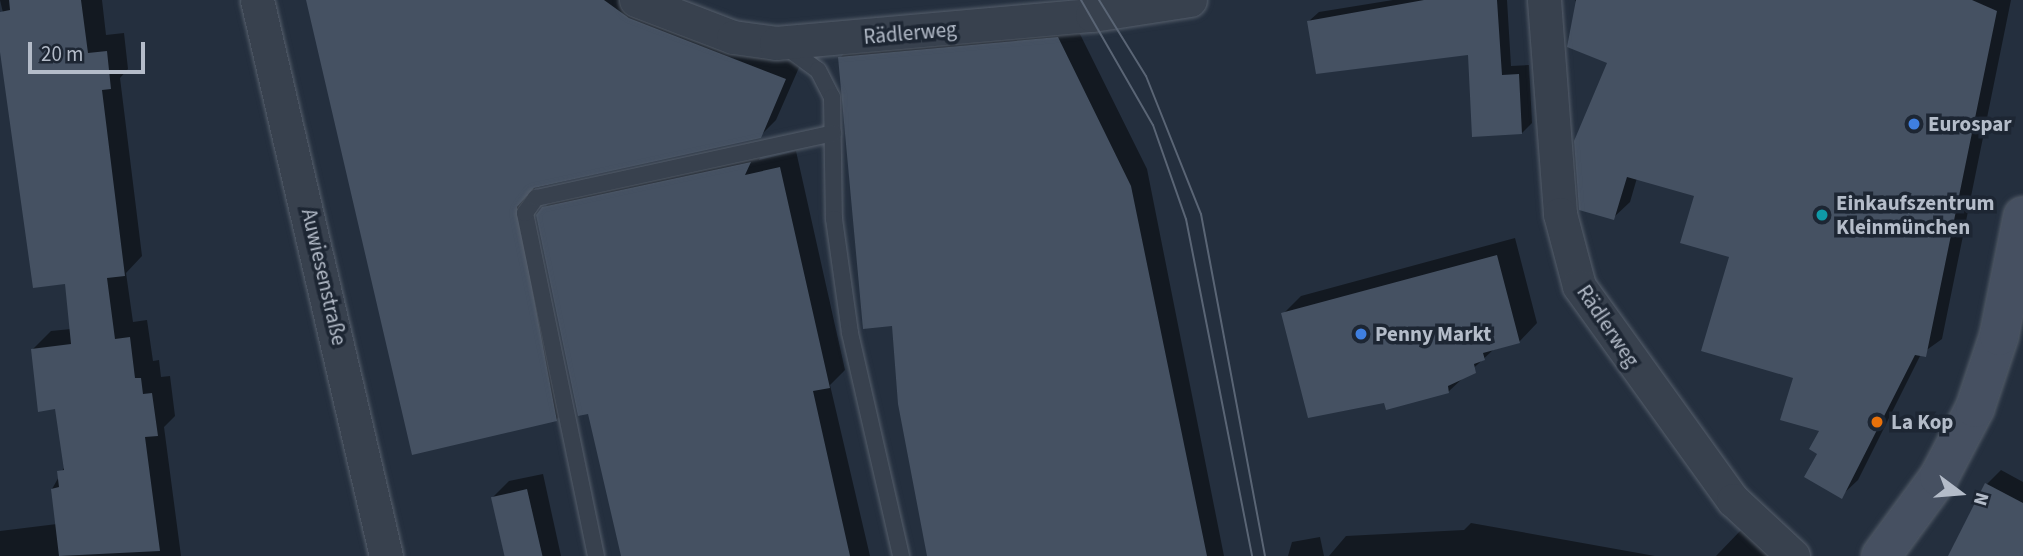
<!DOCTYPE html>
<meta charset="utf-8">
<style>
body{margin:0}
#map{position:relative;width:2023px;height:556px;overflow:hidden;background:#242f3e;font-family:"Source Sans 3",sans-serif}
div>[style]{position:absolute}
.shadow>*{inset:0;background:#0007}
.building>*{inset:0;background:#455162;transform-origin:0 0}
.roads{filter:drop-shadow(0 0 2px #565f6c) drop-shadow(0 0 2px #565f6c)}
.lane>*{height:16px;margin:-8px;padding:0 8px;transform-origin:8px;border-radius:8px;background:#38414e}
.street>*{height:33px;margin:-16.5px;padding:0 16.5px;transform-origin:16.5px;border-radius:16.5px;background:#38414e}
.secondary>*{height:38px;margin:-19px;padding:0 19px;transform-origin:19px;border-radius:19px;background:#465061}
.tram>*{height:2px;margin:-1px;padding:0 1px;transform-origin:1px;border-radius:1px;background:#5a6575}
.dots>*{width:19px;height:19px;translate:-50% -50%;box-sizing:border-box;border:4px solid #1d2633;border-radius:50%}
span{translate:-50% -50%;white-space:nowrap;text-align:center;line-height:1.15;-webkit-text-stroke:7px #1d2633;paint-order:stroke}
.street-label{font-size:21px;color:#b4bcc9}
.poi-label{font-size:21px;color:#b4bcc9;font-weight:700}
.left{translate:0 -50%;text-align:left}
.north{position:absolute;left:1925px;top:458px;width:70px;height:70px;-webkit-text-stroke:5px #1d2633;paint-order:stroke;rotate:106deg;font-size:19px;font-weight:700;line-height:28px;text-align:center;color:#b4bcc9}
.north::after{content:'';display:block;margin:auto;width:24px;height:32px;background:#b4bcc9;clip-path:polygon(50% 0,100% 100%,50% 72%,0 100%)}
.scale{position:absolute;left:28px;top:42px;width:117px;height:32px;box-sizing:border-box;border:4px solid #b4bcc9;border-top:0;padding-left:9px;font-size:21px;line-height:24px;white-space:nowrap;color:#b4bcc9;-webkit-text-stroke:5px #1d2633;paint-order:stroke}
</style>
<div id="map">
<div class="shadow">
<i style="clip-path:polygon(0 0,102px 0,106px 35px,124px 33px,128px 69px,120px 78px,142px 256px,126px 273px,133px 322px,147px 320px,153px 361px,159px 360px,161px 377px,170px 376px,175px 416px,164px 427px,181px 556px,0 556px,0 531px,57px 524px,52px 489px,65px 466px,56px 407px,33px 349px,51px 331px,71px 329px,66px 282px)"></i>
<i style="clip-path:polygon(308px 0,643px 0,801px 63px,776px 120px,760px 136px,535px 188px,530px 198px,572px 404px,556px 420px)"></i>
<i style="clip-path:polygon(1393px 0,1507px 0,1511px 66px,1529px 65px,1532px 123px,1522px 133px,1470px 53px,1309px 21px,1319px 12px)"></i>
<i style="clip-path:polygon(1575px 0,2011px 0,1942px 339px,1921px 354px,1858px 480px,1841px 496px,1819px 453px,1821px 430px,1696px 195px,1637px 178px,1630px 202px,1613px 218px,1609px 63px)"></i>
<i style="clip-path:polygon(1074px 22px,1147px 169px,1224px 556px,929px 556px,894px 324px,840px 58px,856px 41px)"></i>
<i style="clip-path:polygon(765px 147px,759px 160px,796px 151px,845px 370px,830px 385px,870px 556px,622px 556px,543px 209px,560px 192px)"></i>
<i style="clip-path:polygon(1515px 238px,1537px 323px,1519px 342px,1493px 350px,1448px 392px,1385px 401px,1283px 314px,1301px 296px)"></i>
<i style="clip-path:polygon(2001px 470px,2023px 482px,2023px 556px,1971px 556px,1987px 484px)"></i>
<i style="clip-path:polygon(543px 474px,561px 556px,506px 556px,493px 497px,509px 481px)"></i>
<i style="clip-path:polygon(1471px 523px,1655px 556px,1329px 556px,1346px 536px,1464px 530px)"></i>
<i style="clip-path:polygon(1743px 528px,1779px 556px,1716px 556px)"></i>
<i style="clip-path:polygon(1320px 537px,1324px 556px,1288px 556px,1292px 542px)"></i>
</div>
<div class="building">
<i style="clip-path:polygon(9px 0,81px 0,88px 53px,107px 51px,111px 89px,102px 90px,125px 276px,107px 278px,115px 339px,130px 337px,135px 378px,141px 378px,143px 394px,152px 393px,158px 436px,145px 437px,160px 551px,59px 556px,51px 489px,59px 487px,57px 471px,64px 470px,55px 409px,38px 412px,31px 349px,71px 344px,65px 284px,33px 288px,0 52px,0 12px,10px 10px)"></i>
<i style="clip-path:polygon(306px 0,604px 0,629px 18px,786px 79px,761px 138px,534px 188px,517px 207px,557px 421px,412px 455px)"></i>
<i style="clip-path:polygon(1424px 0,1497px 0,1502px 75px,1519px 74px,1522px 134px,1472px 137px,1468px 55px,1316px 74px,1307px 21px)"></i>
<i style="clip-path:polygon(1576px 0,1972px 0,1997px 11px,1926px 357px,1915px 355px,1842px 499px,1804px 477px,1817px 454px,1809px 449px,1819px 431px,1780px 420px,1793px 378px,1701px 351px,1729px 257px,1680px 243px,1694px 196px,1627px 177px,1614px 220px,1579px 210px,1574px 141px,1607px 63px,1567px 47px)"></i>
<i style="clip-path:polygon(1058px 37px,1131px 186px,1207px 556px,927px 556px,898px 404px,892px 326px,863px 329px,838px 57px)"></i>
<i style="clip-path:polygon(751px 162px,745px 175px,780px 167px,830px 388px,813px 391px,850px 556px,621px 556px,588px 414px,578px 416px,536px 215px,542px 207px)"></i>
<i style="clip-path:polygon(1497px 255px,1520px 343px,1483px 353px,1485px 360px,1474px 364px,1476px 373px,1448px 386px,1449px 393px,1386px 410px,1384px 403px,1308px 418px,1281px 313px)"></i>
<i style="clip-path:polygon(1985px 483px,2023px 503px,2023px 556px,1948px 556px)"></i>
<i style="left:527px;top:489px;width:69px;height:37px;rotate:77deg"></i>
</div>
<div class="roads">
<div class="lane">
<i style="left:786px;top:47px;width:39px;rotate:36deg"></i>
<i style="left:818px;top:70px;width:30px;rotate:63deg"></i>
<i style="left:832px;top:97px;width:122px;rotate:89.1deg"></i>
<i style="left:834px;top:219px;width:115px;rotate:82deg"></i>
<i style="left:850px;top:333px;width:229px;rotate:77.1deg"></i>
<i style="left:596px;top:556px;width:350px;rotate:-101.7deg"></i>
<i style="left:525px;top:213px;width:19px;rotate:-54deg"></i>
<i style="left:536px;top:198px;width:304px;rotate:-12.3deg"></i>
</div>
<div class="street">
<i style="left:257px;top:0;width:571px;rotate:76.94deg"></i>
<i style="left:636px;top:0;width:104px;rotate:20.9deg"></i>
<i style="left:733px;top:37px;width:43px;rotate:7.9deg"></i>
<i style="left:776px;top:43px;width:317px;rotate:-5.1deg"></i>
<i style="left:1092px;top:15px;width:99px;rotate:-8.7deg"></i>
<i style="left:1544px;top:0;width:215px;rotate:85.7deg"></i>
<i style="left:1560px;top:214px;width:74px;rotate:75.2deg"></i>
<i style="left:1579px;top:286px;width:264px;rotate:54.3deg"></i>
<i style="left:1733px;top:500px;width:82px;rotate:43deg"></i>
</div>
<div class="secondary">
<i style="left:1881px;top:556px;width:98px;rotate:-53.7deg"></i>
<i style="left:1939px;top:477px;width:78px;rotate:-62.4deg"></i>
<i style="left:1975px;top:408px;width:76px;rotate:-71.6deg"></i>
<i style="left:1999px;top:336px;width:122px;rotate:-78.7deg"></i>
</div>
</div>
<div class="tram">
<i style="left:1081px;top:0;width:144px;rotate:60.1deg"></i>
<i style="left:1153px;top:125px;width:100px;rotate:70.7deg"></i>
<i style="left:1186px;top:219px;width:343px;rotate:78.9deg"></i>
<i style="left:1099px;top:0;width:89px;rotate:58.3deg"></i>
<i style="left:1146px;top:76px;width:149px;rotate:68.3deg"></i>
<i style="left:1201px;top:214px;width:348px;rotate:79.4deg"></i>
</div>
<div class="dots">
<i style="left:1914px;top:124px;background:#3f7fe0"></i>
<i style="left:1822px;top:215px;background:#0f9aa8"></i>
<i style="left:1361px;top:334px;background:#3f7fe0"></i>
<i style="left:1877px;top:422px;background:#e8710a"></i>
</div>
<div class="street-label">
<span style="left:910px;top:33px;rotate:-5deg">Rädlerweg</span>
<span style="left:324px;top:277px;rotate:77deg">Auwiesenstraße</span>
<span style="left:1608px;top:326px;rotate:56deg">Rädlerweg</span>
</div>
<div class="poi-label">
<span class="left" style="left:1928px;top:124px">Eurospar</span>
<span class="left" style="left:1836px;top:215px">Einkaufszentrum<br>Kleinmünchen</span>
<span class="left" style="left:1375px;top:334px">Penny Markt</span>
<span class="left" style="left:1891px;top:422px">La Kop</span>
</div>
<div class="north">N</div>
<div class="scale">20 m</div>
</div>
